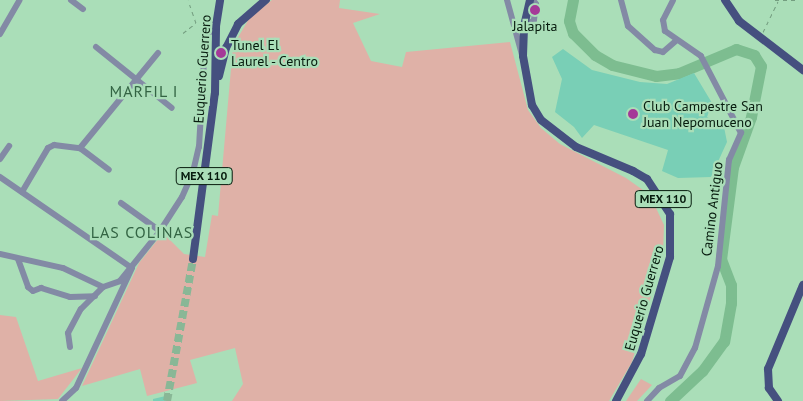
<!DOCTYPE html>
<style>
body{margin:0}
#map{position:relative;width:803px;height:401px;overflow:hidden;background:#aadeb8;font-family:"PT Sans",sans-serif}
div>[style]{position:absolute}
.green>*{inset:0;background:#dfb1a7}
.river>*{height:11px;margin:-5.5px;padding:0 5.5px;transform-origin:5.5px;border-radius:5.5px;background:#7dbd90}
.building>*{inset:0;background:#79cfb6}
.major-tunnel>*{height:8px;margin-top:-4px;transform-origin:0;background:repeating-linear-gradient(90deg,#89b796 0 8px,transparent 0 12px)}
.path>*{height:1px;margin-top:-0.5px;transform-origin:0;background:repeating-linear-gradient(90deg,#749e80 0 4px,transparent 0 8px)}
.minor>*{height:6px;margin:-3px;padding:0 3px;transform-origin:3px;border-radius:3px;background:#838aa5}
.major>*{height:8px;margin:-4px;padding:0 4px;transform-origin:4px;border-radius:4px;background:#45507f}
.dots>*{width:14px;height:14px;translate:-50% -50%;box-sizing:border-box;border:2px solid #aadeb8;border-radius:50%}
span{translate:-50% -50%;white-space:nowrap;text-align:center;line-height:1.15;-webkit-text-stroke:4.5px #aadeb8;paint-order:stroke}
.shield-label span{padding:1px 4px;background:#aadeb8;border:1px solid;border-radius:4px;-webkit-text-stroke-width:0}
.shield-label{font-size:12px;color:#071c0e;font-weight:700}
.poi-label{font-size:14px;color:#071c0e}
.left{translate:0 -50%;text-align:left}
.street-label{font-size:14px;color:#071c0e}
.quarter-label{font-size:16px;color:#336443;letter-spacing:1px}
</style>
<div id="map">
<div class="green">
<i style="clip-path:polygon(272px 0,340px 0,339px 8px,380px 14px,353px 23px,371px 61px,402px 67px,406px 52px,510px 42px,528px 110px,541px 128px,560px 144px,626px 178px,650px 195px,664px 225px,663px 254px,632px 362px,609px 401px,232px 401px,243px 384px,235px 348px,190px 360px,197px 383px,147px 396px,140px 369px,82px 386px,139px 263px,163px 233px,184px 254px,205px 257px,212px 215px,218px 216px,233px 46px,250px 17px)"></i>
<i style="clip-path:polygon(0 315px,16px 317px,38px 381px,82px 368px,58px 399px,0 401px)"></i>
<i style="clip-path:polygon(641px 379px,652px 385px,637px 401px,626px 401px)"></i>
</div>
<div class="river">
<i style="left:573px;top:0;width:21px;rotate:101deg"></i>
<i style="left:569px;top:21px;width:13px;rotate:72deg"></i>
<i style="left:573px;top:33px;width:31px;rotate:45deg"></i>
<i style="left:595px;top:55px;width:20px;rotate:30deg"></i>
<i style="left:612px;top:65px;width:45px;rotate:14deg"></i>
<i style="left:656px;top:76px;width:23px;rotate:-7deg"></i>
<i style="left:679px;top:73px;width:62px;rotate:-22.8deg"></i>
<i style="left:736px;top:49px;width:19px;rotate:18deg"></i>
<i style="left:754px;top:55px;width:13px;rotate:58deg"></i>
<i style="left:761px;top:66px;width:52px;rotate:101.1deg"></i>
<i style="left:751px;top:117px;width:53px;rotate:109.8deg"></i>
<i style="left:733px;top:167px;width:93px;rotate:97.4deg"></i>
<i style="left:721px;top:259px;width:28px;rotate:69deg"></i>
<i style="left:731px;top:285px;width:18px;rotate:90deg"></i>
<i style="left:731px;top:303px;width:39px;rotate:100deg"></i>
<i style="left:724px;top:341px;width:37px;rotate:126deg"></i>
<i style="left:702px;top:371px;width:44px;rotate:136.8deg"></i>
</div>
<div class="building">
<i style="clip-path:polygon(563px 49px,592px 70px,640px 82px,667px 84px,694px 73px,712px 103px,707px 117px,724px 127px,727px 142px,711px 177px,678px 178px,662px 171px,668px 150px,594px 125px,582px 138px,574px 127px,555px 112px,562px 79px,552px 57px)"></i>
<i style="clip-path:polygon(170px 395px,171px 401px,153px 401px,153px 399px)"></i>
</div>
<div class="major-tunnel">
<i style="left:167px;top:401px;width:144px;rotate:-79.6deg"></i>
</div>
<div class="path">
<i style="left:775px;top:0;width:21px"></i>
<i style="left:763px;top:32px;width:34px;rotate:-64deg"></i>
<i style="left:183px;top:33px;width:16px;rotate:-38deg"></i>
<i style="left:196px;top:23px;width:24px;rotate:-109deg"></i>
</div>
<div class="minor">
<i style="left:71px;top:0;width:15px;rotate:37deg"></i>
<i style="left:507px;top:0;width:57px;rotate:74.7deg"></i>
<i style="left:621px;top:0;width:27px;rotate:75deg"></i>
<i style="left:628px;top:26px;width:36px;rotate:42deg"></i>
<i style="left:655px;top:50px;width:8px;rotate:14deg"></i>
<i style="left:663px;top:52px;width:18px;rotate:-41deg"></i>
<i style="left:524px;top:27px;width:12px;rotate:-35deg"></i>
<i style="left:534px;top:20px;width:16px;rotate:-83deg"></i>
<i style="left:536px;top:4px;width:5px;rotate:-127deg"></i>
<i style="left:0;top:34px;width:39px;rotate:-60deg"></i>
<i style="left:96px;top:47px;width:97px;rotate:38.8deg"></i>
<i style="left:80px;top:148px;width:36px;rotate:37deg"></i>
<i style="left:0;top:159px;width:16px;rotate:-55deg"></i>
<i style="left:0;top:177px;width:160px;rotate:34.6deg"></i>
<i style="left:132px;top:268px;width:132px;rotate:115deg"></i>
<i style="left:76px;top:388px;width:19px;rotate:137deg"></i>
<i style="left:22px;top:192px;width:51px;rotate:-59.4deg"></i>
<i style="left:48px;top:148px;width:7px;rotate:-27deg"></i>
<i style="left:54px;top:145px;width:26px;rotate:7deg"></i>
<i style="left:80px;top:148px;width:123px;rotate:-50.6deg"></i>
<i style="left:121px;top:203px;width:48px;rotate:35.7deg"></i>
<i style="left:0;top:254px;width:65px;rotate:12.5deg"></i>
<i style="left:63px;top:268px;width:44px;rotate:25.4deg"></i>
<i style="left:103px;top:287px;width:18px;rotate:-19deg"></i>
<i style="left:120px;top:281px;width:64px;rotate:-51.3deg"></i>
<i style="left:160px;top:231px;width:40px;rotate:-57.1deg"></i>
<i style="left:182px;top:197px;width:27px;rotate:-66deg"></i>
<i style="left:193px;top:172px;width:26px;rotate:-77deg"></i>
<i style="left:199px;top:147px;width:105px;rotate:-86.7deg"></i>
<i style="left:205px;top:42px;width:6px;rotate:-81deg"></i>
<i style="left:206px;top:36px;width:14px;rotate:-45deg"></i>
<i style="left:18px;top:259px;width:30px;rotate:70deg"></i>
<i style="left:28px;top:287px;width:6px;rotate:39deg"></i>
<i style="left:33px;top:291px;width:9px;rotate:-21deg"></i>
<i style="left:41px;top:288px;width:30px;rotate:17deg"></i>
<i style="left:70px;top:297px;width:25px;rotate:-2deg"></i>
<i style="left:70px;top:347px;width:14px;rotate:-98deg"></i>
<i style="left:68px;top:333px;width:27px;rotate:-62deg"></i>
<i style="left:81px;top:309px;width:31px;rotate:-45deg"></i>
<i style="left:647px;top:401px;width:18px;rotate:-47deg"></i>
<i style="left:659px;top:388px;width:24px;rotate:-30deg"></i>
<i style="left:680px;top:376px;width:32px;rotate:-62deg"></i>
<i style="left:695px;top:348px;width:85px;rotate:-74.3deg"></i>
<i style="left:718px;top:266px;width:107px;rotate:-84.1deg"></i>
<i style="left:729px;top:160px;width:30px;rotate:-66deg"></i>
<i style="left:741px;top:133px;width:87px;rotate:-117.5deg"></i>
<i style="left:701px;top:56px;width:44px;rotate:-145.2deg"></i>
<i style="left:665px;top:31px;width:11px;rotate:-100deg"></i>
<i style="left:663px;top:20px;width:22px;rotate:-63deg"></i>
</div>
<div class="major">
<i style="left:530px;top:0;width:28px;rotate:103deg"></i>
<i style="left:524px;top:27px;width:29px;rotate:92deg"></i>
<i style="left:523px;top:56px;width:50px;rotate:79.6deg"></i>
<i style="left:532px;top:105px;width:17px;rotate:59deg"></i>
<i style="left:541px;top:120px;width:44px;rotate:37.6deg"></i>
<i style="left:576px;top:147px;width:62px;rotate:22.8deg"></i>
<i style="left:633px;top:171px;width:16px;rotate:30deg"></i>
<i style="left:647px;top:179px;width:42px;rotate:56.7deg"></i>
<i style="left:670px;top:214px;width:43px;rotate:90deg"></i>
<i style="left:670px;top:257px;width:101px;rotate:106.6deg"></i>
<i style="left:641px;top:354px;width:53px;rotate:118deg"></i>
<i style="left:725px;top:0;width:25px;rotate:56deg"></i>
<i style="left:739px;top:21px;width:81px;rotate:37.4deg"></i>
<i style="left:219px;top:76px;width:29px;rotate:-76deg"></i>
<i style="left:226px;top:48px;width:27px;rotate:-63deg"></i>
<i style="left:238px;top:24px;width:37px;rotate:-41deg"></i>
<i style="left:193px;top:259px;width:167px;rotate:-82.5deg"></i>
<i style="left:215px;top:93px;width:67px;rotate:-89.1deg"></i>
<i style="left:216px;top:26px;width:26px;rotate:-81deg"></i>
<i style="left:778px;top:401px;width:16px;rotate:-125deg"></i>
<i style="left:769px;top:388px;width:19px;rotate:-93deg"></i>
<i style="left:768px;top:369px;width:91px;rotate:-67.4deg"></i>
</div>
<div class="dots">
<i style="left:535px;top:10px;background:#a53998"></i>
<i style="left:221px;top:53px;background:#a53998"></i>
<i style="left:633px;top:114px;background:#a53998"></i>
</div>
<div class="shield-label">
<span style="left:204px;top:176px">MEX 110</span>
<span style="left:663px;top:199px">MEX 110</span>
</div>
<div class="poi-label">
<span style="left:535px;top:26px">Jalapita</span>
<span class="left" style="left:231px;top:53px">Tunel El<br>Laurel - Centro</span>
<span class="left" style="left:643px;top:114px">Club Campestre San<br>Juan Nepomuceno</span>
</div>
<div class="street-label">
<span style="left:202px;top:69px;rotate:-86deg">Euquerio Guerrero</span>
<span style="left:712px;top:209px;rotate:-83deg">Camino Antiguo</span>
<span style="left:644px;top:298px;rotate:-74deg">Euquerio Guerrero</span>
</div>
<div class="quarter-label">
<span style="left:144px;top:91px">MARFIL I</span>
<span style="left:142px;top:232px">LAS COLINAS</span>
</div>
</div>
